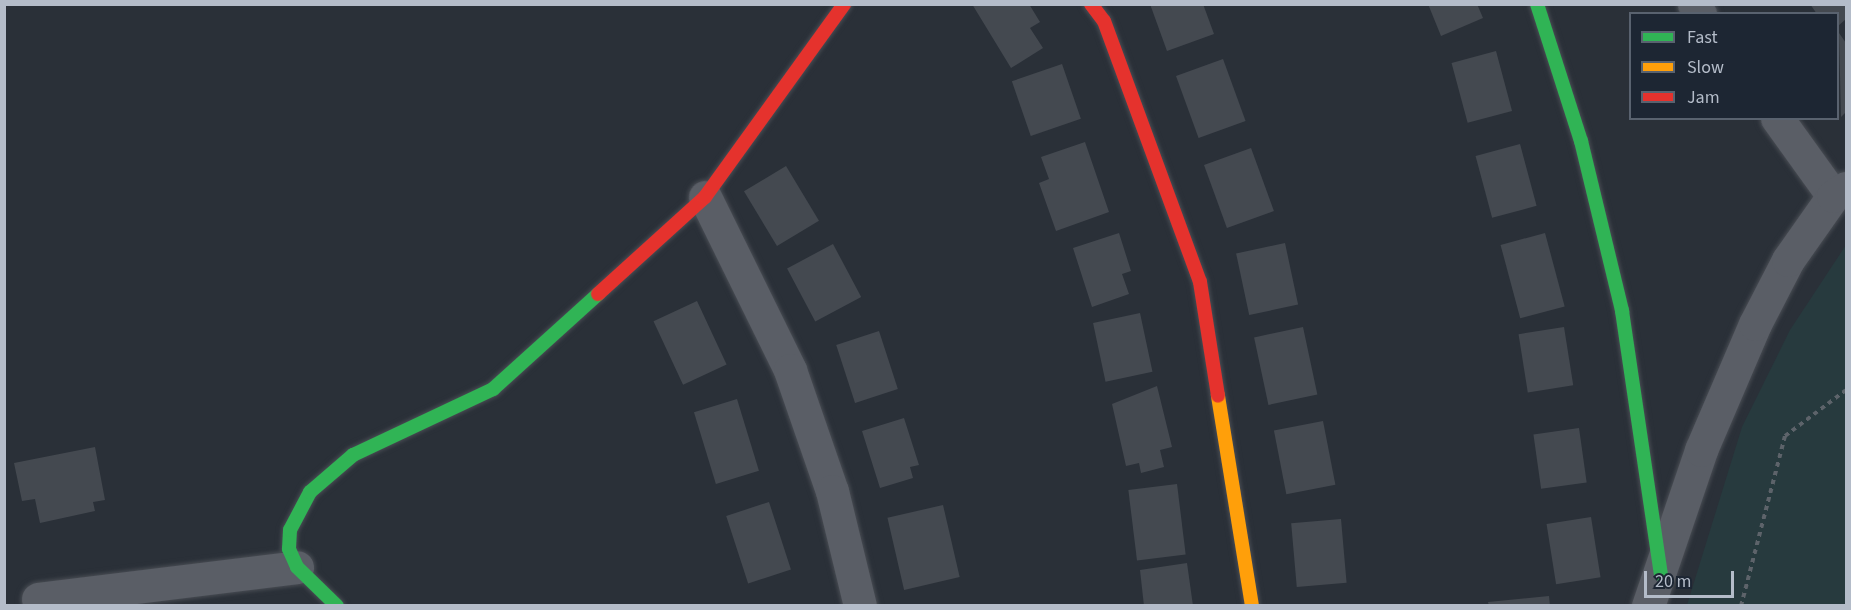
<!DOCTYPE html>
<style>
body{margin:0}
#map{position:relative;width:1851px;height:610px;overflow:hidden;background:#2a3038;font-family:"Source Sans 3",sans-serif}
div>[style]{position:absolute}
.green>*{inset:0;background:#273a3e}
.building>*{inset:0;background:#444950;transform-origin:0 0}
.path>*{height:4px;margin-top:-2px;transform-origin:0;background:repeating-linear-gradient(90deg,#5d636a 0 4.5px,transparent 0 9px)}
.roads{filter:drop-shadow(0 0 2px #484c53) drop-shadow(0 0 2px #484c53)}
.street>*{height:33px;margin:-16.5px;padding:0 16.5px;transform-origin:16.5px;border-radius:16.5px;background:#5a5e66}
.fast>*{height:14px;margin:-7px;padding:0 7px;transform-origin:7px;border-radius:7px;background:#30b455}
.slow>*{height:14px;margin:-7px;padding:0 7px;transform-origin:7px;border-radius:7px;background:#ff9f0a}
.jam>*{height:14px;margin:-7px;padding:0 7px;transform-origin:7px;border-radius:7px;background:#e5322d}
span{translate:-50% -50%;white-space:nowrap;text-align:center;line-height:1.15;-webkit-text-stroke:6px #1d2633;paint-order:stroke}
.frame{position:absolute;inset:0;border:6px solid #b4bcc9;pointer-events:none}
.legend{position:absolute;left:1629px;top:12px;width:210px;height:108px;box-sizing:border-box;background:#1d2633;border:2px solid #59626f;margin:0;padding:8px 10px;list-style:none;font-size:18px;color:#b4bcc9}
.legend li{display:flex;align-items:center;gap:12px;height:30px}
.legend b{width:30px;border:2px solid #59626f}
.scale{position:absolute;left:1644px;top:571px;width:90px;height:27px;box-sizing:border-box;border:3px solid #b4bcc9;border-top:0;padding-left:8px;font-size:18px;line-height:21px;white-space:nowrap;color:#b4bcc9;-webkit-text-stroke:4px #1d2633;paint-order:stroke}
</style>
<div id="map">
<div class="green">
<i style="clip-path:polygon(1846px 245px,1846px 605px,1687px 605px,1742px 427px,1790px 330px)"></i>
</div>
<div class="building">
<i style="clip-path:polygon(972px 4px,1029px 4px,1040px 22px,1030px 28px,1043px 48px,1011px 68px)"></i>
<i style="clip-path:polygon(1150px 4px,1203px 4px,1214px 34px,1167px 51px)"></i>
<i style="clip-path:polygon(1428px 4px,1477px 4px,1483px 18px,1441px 36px)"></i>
<i style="clip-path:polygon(1810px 4px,1846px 4px,1846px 19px,1838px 26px,1838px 14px,1817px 14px)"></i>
<i style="clip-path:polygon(1839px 33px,1846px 43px,1846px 112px,1841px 117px)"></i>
<i style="left:1496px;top:51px;width:62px;height:46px;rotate:75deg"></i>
<i style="left:1223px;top:59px;width:66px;height:50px;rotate:70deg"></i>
<i style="left:1062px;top:64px;width:58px;height:53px;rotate:71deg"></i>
<i style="clip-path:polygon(1085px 142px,1109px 212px,1056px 231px,1039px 183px,1049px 179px,1041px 157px)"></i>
<i style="left:1520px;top:144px;width:64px;height:46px;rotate:75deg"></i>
<i style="left:1251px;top:148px;width:67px;height:50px;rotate:70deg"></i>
<i style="left:786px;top:166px;width:64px;height:49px;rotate:59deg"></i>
<i style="clip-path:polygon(1119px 233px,1131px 271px,1122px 274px,1129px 294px,1092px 307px,1073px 248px)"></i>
<i style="left:1545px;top:233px;width:76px;height:46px;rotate:75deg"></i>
<i style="left:1285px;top:243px;width:63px;height:50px;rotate:78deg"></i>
<i style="left:833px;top:244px;width:60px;height:52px;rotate:62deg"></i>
<i style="left:697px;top:301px;width:70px;height:48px;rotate:65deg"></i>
<i style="left:1140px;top:313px;width:60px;height:48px;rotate:78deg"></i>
<i style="left:1303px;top:327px;width:69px;height:50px;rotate:78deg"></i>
<i style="left:1564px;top:327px;width:59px;height:46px;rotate:81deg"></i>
<i style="left:879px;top:331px;width:61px;height:45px;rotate:72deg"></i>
<i style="clip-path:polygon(1157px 386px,1172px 447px,1160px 450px,1164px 467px,1141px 473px,1139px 463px,1126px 466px,1112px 404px)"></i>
<i style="left:737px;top:399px;width:75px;height:45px;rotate:73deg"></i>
<i style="clip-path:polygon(904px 418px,919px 465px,910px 467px,913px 478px,880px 488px,862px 431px)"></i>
<i style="left:1323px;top:421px;width:65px;height:50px;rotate:79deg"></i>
<i style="left:1579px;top:428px;width:55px;height:46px;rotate:82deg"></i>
<i style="clip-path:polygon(95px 447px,105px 500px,93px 502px,95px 511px,40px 523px,35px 499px,22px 501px,14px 463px)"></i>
<i style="left:1177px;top:484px;width:71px;height:49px;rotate:83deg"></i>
<i style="left:769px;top:502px;width:71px;height:45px;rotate:72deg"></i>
<i style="left:943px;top:505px;width:74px;height:57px;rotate:77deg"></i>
<i style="left:1591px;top:517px;width:61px;height:45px;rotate:81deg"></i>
<i style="left:1341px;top:519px;width:64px;height:50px;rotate:85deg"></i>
<i style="clip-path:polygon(1187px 563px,1193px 606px,1144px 606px,1140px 570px)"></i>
<i style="clip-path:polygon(1549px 596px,1550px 606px,1489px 606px,1488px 602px)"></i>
</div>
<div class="path">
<i style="left:1741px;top:606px;width:176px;rotate:-75.5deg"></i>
<i style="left:1785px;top:436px;width:76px;rotate:-37deg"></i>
</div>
<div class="roads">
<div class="street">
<i style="left:1694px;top:4px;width:12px;rotate:59deg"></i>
<i style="left:1777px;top:118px;width:96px;rotate:54.3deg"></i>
<i style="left:705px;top:197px;width:193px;rotate:63.8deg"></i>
<i style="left:790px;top:370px;width:128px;rotate:70.9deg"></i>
<i style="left:832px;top:491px;width:118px;rotate:76.3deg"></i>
<i style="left:38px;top:599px;width:261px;rotate:-7deg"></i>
<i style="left:1648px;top:606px;width:165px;rotate:-71.2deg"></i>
<i style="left:1701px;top:450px;width:137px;rotate:-66.8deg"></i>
<i style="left:1755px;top:324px;width:72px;rotate:-62.7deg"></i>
<i style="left:1788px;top:260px;width:78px;rotate:-54.9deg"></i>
<i style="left:1833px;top:196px;width:15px;rotate:-32deg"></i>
</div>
<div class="fast">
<i style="left:1537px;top:4px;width:144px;rotate:72.2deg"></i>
<i style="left:1581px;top:141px;width:175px;rotate:76.4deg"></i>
<i style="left:1622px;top:311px;width:266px;rotate:81.6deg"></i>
<i style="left:337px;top:606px;width:56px;rotate:-135.7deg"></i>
<i style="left:297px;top:567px;width:20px;rotate:-114deg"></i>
<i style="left:289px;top:549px;width:19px;rotate:-87deg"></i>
<i style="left:290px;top:530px;width:43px;rotate:-62.2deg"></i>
<i style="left:310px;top:492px;width:57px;rotate:-40.7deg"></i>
<i style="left:353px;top:455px;width:155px;rotate:-25.2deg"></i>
<i style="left:493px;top:389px;width:142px;rotate:-42.1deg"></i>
</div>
<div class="slow">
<i style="left:1218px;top:396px;width:213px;rotate:80.8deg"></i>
</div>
<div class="jam">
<i style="left:1091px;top:4px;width:21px;rotate:53deg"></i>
<i style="left:1104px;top:21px;width:278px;rotate:69.8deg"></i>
<i style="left:1200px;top:282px;width:115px;rotate:81deg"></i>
<i style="left:598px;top:294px;width:144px;rotate:-42.2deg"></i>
<i style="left:705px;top:197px;width:238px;rotate:-54.2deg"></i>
</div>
</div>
<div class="frame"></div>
<ul class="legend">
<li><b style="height:8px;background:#30b455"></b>Fast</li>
<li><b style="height:8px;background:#ff9f0a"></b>Slow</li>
<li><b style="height:8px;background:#e5322d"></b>Jam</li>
</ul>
<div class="scale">20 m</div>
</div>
